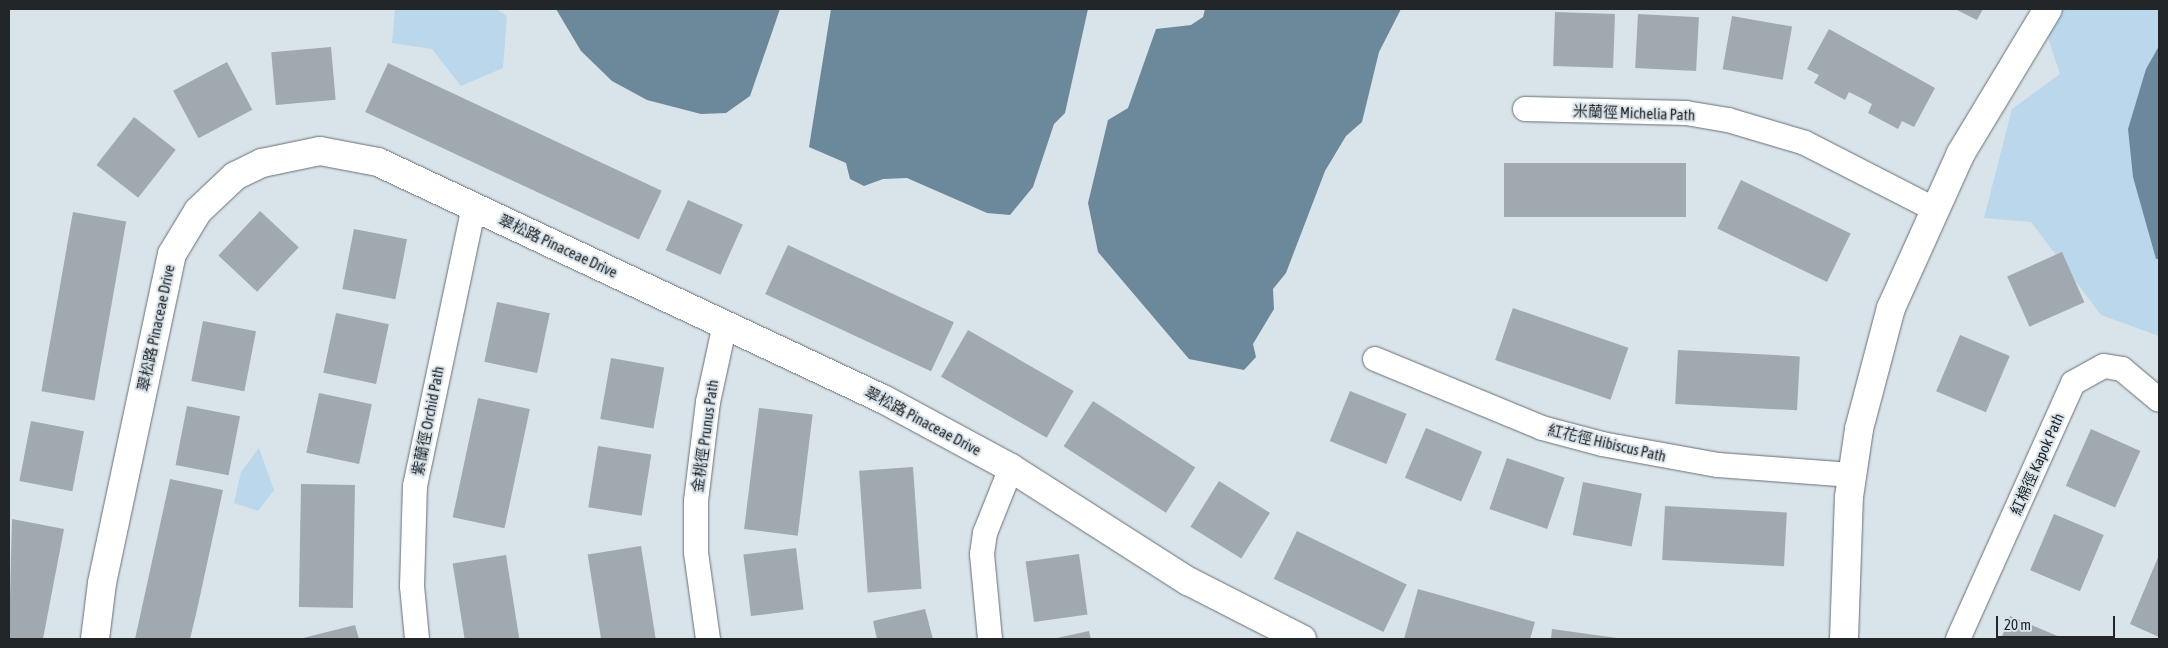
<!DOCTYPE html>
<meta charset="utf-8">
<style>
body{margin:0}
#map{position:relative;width:2168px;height:648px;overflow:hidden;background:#d9e3ea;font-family:"Asap Condensed","Noto Sans TC",sans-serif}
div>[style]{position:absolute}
.green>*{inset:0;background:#bad7eb}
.water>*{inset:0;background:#6c889b}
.building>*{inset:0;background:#a0a9b0;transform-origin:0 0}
.roads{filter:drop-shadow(0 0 1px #677076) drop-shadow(0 0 1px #677076)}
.lane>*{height:24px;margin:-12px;padding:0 12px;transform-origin:12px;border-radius:12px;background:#fff}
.street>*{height:28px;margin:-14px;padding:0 14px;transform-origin:14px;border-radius:14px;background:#fff}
span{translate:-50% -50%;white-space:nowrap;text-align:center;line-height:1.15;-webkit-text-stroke:4px #d9e3ea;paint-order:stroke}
.street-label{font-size:15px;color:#222629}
.frame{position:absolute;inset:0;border:10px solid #222629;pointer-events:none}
.scale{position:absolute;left:1996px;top:616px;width:119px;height:22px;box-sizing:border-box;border:2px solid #222629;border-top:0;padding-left:6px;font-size:15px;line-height:18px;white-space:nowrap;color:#222629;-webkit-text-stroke:4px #d9e3ea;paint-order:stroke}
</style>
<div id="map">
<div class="green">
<i style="clip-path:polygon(395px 9px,496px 9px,507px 16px,503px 68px,461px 86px,432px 49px,392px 43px)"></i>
<i style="clip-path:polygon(2064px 9px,2159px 9px,2159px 336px,2101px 315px,2031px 222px,1984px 218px,2012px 109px,2060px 74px,2047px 35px)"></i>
<i style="clip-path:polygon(259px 448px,274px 490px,258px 511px,234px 503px,241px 472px)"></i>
</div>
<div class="water">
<i style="clip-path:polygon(556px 9px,780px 9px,750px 96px,726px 113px,701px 114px,647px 100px,612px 81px,581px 51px)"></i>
<i style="clip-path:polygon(831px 9px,1088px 9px,1065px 113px,1054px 124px,1033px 187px,1010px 215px,987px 213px,907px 178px,883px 179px,864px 186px,850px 179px,846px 163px,809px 147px)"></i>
<i style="clip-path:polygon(1205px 9px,1401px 9px,1379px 52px,1362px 122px,1346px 136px,1325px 171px,1286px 273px,1273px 289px,1274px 309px,1253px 344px,1256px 357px,1244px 370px,1189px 359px,1098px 252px,1088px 203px,1108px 120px,1128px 108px,1156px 29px,1191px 25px,1203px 17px)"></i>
<i style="clip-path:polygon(2159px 46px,2159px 259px,2156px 259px,2133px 177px,2128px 129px,2146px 69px)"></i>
</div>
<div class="building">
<i style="clip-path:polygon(1955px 9px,1983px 9px,1977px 20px)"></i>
<i style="left:1555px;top:12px;width:60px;height:54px;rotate:2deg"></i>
<i style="left:1638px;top:14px;width:61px;height:54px;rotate:3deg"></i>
<i style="left:1732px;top:16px;width:61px;height:54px;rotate:10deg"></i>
<i style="clip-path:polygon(1829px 29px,1935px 88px,1914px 127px,1902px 121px,1898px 129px,1868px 113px,1872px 104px,1861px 98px,1849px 92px,1845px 100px,1814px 83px,1819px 75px,1807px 69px)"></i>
<i style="left:331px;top:47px;width:53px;height:60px;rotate:85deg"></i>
<i style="left:227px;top:62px;width:54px;height:61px;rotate:62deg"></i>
<i style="left:388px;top:63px;width:302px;height:54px;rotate:25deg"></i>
<i style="left:134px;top:117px;width:53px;height:61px;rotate:38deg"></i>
<i style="left:1504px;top:163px;width:182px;height:54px"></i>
<i style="left:1741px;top:180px;width:122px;height:54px;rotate:26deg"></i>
<i style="left:688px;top:200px;width:60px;height:55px;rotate:24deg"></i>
<i style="left:260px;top:211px;width:53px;height:61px;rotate:43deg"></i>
<i style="left:73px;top:212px;width:54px;height:182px;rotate:10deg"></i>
<i style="left:354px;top:229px;width:54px;height:61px;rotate:11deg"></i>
<i style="left:788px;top:245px;width:183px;height:54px;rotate:25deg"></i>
<i style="left:2062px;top:252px;width:55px;height:60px;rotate:66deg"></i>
<i style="left:497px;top:302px;width:54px;height:61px;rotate:12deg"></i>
<i style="left:1513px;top:308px;width:122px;height:55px;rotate:19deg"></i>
<i style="left:336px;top:313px;width:54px;height:61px;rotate:12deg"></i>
<i style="left:203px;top:321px;width:54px;height:61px;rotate:11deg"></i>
<i style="left:968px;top:330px;width:122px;height:54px;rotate:30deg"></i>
<i style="left:1960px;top:335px;width:54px;height:61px;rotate:23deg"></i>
<i style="left:1678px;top:350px;width:122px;height:54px;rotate:3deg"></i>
<i style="left:611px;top:358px;width:54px;height:62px;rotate:10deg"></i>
<i style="left:1350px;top:391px;width:61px;height:54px;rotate:22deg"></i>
<i style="left:319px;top:393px;width:54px;height:61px;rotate:12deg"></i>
<i style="left:478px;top:398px;width:53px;height:122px;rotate:12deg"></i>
<i style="left:1093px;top:401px;width:122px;height:54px;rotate:33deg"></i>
<i style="left:187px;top:406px;width:54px;height:60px;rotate:11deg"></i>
<i style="left:759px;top:408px;width:54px;height:122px;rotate:7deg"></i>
<i style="left:31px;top:421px;width:54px;height:61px;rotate:11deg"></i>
<i style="left:1426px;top:428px;width:61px;height:54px;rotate:23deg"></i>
<i style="left:2091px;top:429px;width:54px;height:62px;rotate:24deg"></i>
<i style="left:598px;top:446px;width:54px;height:62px;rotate:9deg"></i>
<i style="left:1507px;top:458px;width:61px;height:54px;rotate:19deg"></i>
<i style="left:913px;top:467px;width:122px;height:54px;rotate:86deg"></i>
<i style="clip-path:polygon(170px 479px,223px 490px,197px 610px,190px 639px,135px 639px)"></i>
<i style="left:1219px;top:481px;width:60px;height:54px;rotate:32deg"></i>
<i style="left:1583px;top:482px;width:60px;height:54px;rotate:11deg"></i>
<i style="left:301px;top:484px;width:54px;height:123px;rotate:1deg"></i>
<i style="left:1665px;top:506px;width:122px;height:54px;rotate:3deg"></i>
<i style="left:2054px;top:514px;width:54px;height:61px;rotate:23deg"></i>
<i style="clip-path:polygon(12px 519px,64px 529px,43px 639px,9px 639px)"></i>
<i style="left:1297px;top:531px;width:122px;height:53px;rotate:26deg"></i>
<i style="left:641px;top:546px;width:94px;height:54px;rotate:81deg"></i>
<i style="left:796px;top:548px;width:62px;height:53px;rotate:83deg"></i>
<i style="left:1079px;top:554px;width:61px;height:54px;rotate:82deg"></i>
<i style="left:506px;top:555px;width:85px;height:54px;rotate:81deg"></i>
<i style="clip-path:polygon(2159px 555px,2159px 637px,2130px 624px)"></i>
<i style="clip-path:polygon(1418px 589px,1535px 622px,1530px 639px,1404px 639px)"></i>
<i style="clip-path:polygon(925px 609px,933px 639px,877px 639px,873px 621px)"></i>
<i style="clip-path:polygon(2010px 616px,2060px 637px,2058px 639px,2001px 639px)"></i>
<i style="clip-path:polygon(355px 625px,359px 639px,303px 639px,303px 638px)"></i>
<i style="clip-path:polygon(1552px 629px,1617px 638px,1617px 639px,1551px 639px)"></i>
<i style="clip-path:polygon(1089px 631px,1091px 639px,1058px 639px,1057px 638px)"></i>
</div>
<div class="roads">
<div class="lane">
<i style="left:1525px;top:109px;width:161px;rotate:1.4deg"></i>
<i style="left:1686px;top:113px;width:43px;rotate:9.5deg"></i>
<i style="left:1728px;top:120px;width:80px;rotate:16.6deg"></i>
<i style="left:1805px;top:143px;width:143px;rotate:27.1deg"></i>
<i style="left:1375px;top:359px;width:181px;rotate:22.4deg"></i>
<i style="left:1542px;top:428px;width:62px;rotate:14.9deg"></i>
<i style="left:1602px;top:444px;width:118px;rotate:10.3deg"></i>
<i style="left:1718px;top:465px;width:134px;rotate:4.3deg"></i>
<i style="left:417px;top:639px;width:53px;rotate:-95.4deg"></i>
<i style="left:412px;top:586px;width:100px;rotate:-88.3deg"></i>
<i style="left:415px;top:486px;width:285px;rotate:-78.1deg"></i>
<i style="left:708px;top:639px;width:88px;rotate:-97.9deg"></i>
<i style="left:696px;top:552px;width:51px;rotate:-90deg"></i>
<i style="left:696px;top:501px;width:100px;rotate:-83.1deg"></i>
<i style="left:708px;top:402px;width:80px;rotate:-77.7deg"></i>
<i style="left:990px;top:639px;width:85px;rotate:-95.4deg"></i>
<i style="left:982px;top:554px;width:21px;rotate:-82deg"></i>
<i style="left:985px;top:533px;width:70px;rotate:-68.2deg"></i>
<i style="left:1958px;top:639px;width:281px;rotate:-65.8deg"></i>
<i style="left:2073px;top:383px;width:35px;rotate:-29deg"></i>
<i style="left:2104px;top:366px;width:18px;rotate:9deg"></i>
<i style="left:2122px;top:369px;width:48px;rotate:40deg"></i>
</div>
<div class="street">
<i style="left:95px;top:639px;width:56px;rotate:-82.9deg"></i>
<i style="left:102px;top:583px;width:336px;rotate:-78deg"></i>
<i style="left:172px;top:254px;width:50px;rotate:-58.8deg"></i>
<i style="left:198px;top:211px;width:51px;rotate:-43.4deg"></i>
<i style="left:235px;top:176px;width:30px;rotate:-26deg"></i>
<i style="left:262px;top:163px;width:59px;rotate:-11.7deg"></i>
<i style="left:320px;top:151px;width:59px;rotate:10.7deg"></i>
<i style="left:378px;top:162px;width:560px;rotate:25.15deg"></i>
<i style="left:885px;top:400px;width:143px;rotate:28.4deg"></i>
<i style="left:1011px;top:468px;width:210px;rotate:32.6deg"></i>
<i style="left:1188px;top:581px;width:128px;rotate:27deg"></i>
<i style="left:1844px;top:639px;width:142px;rotate:-88deg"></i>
<i style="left:1849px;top:497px;width:69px;rotate:-81.6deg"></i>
<i style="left:1859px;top:429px;width:125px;rotate:-75.2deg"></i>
<i style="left:1891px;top:308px;width:170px;rotate:-65.7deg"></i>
<i style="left:1961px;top:153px;width:168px;rotate:-58.9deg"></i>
</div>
</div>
<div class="street-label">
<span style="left:1634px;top:113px;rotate:2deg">米蘭徑 Michelia Path</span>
<span style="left:558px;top:246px;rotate:25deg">翠松路 Pinaceae Drive</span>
<span style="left:156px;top:328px;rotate:-78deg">翠松路 Pinaceae Drive</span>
<span style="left:428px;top:421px;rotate:-79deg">紫蘭徑 Orchid Path</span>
<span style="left:923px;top:421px;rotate:28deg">翠松路 Pinaceae Drive</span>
<span style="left:705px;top:436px;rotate:-82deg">金桃徑 Prunus Path</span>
<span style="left:1607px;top:443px;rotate:13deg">紅花徑 Hibiscus Path</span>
<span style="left:2037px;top:464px;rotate:-66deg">紅棉徑 Kapok Path</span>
</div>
<div class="frame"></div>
<div class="scale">20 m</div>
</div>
